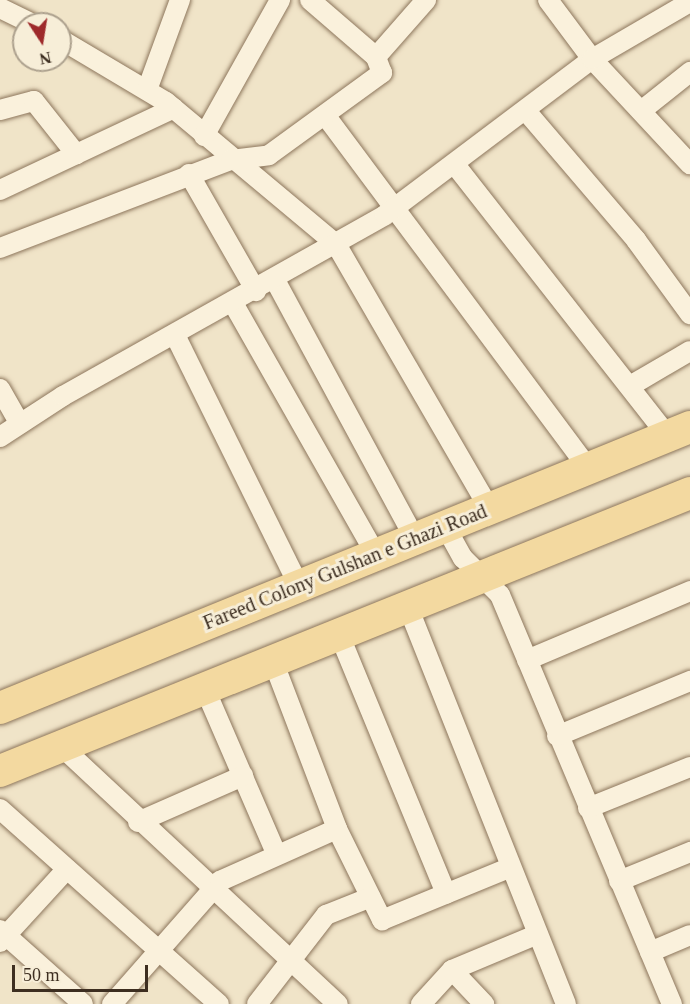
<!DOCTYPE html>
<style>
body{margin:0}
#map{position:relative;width:690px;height:1004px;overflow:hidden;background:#f0e4c8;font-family:"Times New Roman",serif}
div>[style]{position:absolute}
.roads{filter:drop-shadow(0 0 2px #8d765c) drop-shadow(0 0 2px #8d765c)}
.street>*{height:20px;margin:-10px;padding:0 10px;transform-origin:10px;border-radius:10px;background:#faf1dc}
.primary>*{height:32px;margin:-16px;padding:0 16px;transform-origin:16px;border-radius:16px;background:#f3d9a0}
span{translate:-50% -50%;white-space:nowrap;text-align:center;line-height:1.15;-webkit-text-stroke:6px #f7eed8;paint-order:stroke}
.street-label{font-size:20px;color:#3d2e20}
.north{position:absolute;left:12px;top:12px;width:60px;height:60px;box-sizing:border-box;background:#f7eed8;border:2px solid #ada18e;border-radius:50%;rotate:168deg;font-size:16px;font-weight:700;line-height:24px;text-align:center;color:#3d2e20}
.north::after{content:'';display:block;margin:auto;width:21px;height:27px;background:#9e2a2b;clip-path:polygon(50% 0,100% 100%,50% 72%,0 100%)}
.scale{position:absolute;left:12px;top:965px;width:136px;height:27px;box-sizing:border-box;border:3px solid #3d2e20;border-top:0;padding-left:8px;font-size:18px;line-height:21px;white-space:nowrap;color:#3d2e20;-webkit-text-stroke:4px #f7eed8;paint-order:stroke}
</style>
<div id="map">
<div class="roads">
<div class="street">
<i style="left:310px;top:0;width:87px;rotate:40.8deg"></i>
<i style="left:548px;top:0;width:74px;rotate:53.3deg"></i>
<i style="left:592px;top:59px;width:144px;rotate:47deg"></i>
<i style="left:0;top:8px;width:37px;rotate:26deg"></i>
<i style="left:60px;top:39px;width:123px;rotate:30.7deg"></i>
<i style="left:166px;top:102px;width:222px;rotate:39.9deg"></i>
<i style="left:336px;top:244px;width:305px;rotate:59.9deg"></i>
<i style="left:147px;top:90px;width:96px;rotate:-69.9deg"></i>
<i style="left:0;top:110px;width:35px;rotate:-15deg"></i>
<i style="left:34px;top:101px;width:68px;rotate:51.6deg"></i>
<i style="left:526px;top:111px;width:170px;rotate:49.5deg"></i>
<i style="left:636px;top:240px;width:92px;rotate:53.9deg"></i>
<i style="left:641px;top:111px;width:63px;rotate:-38.5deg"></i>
<i style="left:325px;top:115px;width:440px;rotate:53.3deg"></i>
<i style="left:204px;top:136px;width:156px;rotate:-60.8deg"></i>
<i style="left:456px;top:166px;width:343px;rotate:51.9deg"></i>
<i style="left:189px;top:174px;width:135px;rotate:60.2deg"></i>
<i style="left:0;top:190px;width:192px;rotate:-25.2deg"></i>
<i style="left:0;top:248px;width:247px;rotate:-20.9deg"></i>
<i style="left:231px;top:160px;width:38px;rotate:-7deg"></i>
<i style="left:269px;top:155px;width:140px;rotate:-36deg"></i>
<i style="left:382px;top:73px;width:17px;rotate:-111deg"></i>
<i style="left:376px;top:57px;width:76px;rotate:-48.7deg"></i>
<i style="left:275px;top:280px;width:294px;rotate:61.6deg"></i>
<i style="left:233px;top:303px;width:290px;rotate:60.4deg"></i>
<i style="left:175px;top:335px;width:280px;rotate:63.7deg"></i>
<i style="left:630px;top:386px;width:69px;rotate:-30.3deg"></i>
<i style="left:0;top:389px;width:40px;rotate:60.3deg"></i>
<i style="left:0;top:437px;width:75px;rotate:-33.1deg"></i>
<i style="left:63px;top:396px;width:369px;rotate:-29.3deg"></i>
<i style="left:385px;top:215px;width:259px;rotate:-37deg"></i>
<i style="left:592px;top:59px;width:113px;rotate:-30.2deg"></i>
<i style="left:445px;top:526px;width:37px;rotate:61deg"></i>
<i style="left:463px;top:558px;width:52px;rotate:45deg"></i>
<i style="left:500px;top:595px;width:444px;rotate:67.2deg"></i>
<i style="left:408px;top:607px;width:427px;rotate:68.3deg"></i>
<i style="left:339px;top:634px;width:281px;rotate:67.6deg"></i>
<i style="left:527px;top:660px;width:177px;rotate:-22.9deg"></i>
<i style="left:273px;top:661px;width:180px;rotate:69.1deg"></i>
<i style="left:337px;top:829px;width:102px;rotate:63.7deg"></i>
<i style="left:382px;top:920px;width:139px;rotate:-22.3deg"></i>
<i style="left:205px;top:689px;width:181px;rotate:66.6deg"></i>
<i style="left:557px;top:736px;width:144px;rotate:-22.5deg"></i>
<i style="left:62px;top:747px;width:377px;rotate:43deg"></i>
<i style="left:588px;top:808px;width:110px;rotate:-21.9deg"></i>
<i style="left:0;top:809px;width:293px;rotate:41.7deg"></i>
<i style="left:138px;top:822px;width:115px;rotate:-23.7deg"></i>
<i style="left:619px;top:881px;width:77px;rotate:-22.2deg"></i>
<i style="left:0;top:930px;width:111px;rotate:41.7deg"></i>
<i style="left:0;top:942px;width:99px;rotate:-47.5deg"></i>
<i style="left:650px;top:952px;width:43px;rotate:-23deg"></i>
<i style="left:452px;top:970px;width:47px;rotate:46.7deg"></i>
<i style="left:112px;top:1004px;width:164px;rotate:-48.7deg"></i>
<i style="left:220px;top:881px;width:128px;rotate:-24deg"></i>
<i style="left:257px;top:1004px;width:113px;rotate:-52.2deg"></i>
<i style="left:326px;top:915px;width:48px;rotate:-21.8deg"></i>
<i style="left:421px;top:1004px;width:46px;rotate:-47.6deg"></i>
<i style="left:452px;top:970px;width:93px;rotate:-22.7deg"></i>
</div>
<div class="primary">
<i style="left:0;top:708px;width:745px;rotate:-22.16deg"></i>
<i style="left:0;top:771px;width:744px;rotate:-21.94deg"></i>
</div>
</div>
<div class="street-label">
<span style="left:345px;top:567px;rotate:-22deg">Fareed Colony Gulshan e Ghazi Road</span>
</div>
<div class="north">N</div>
<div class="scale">50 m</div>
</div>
